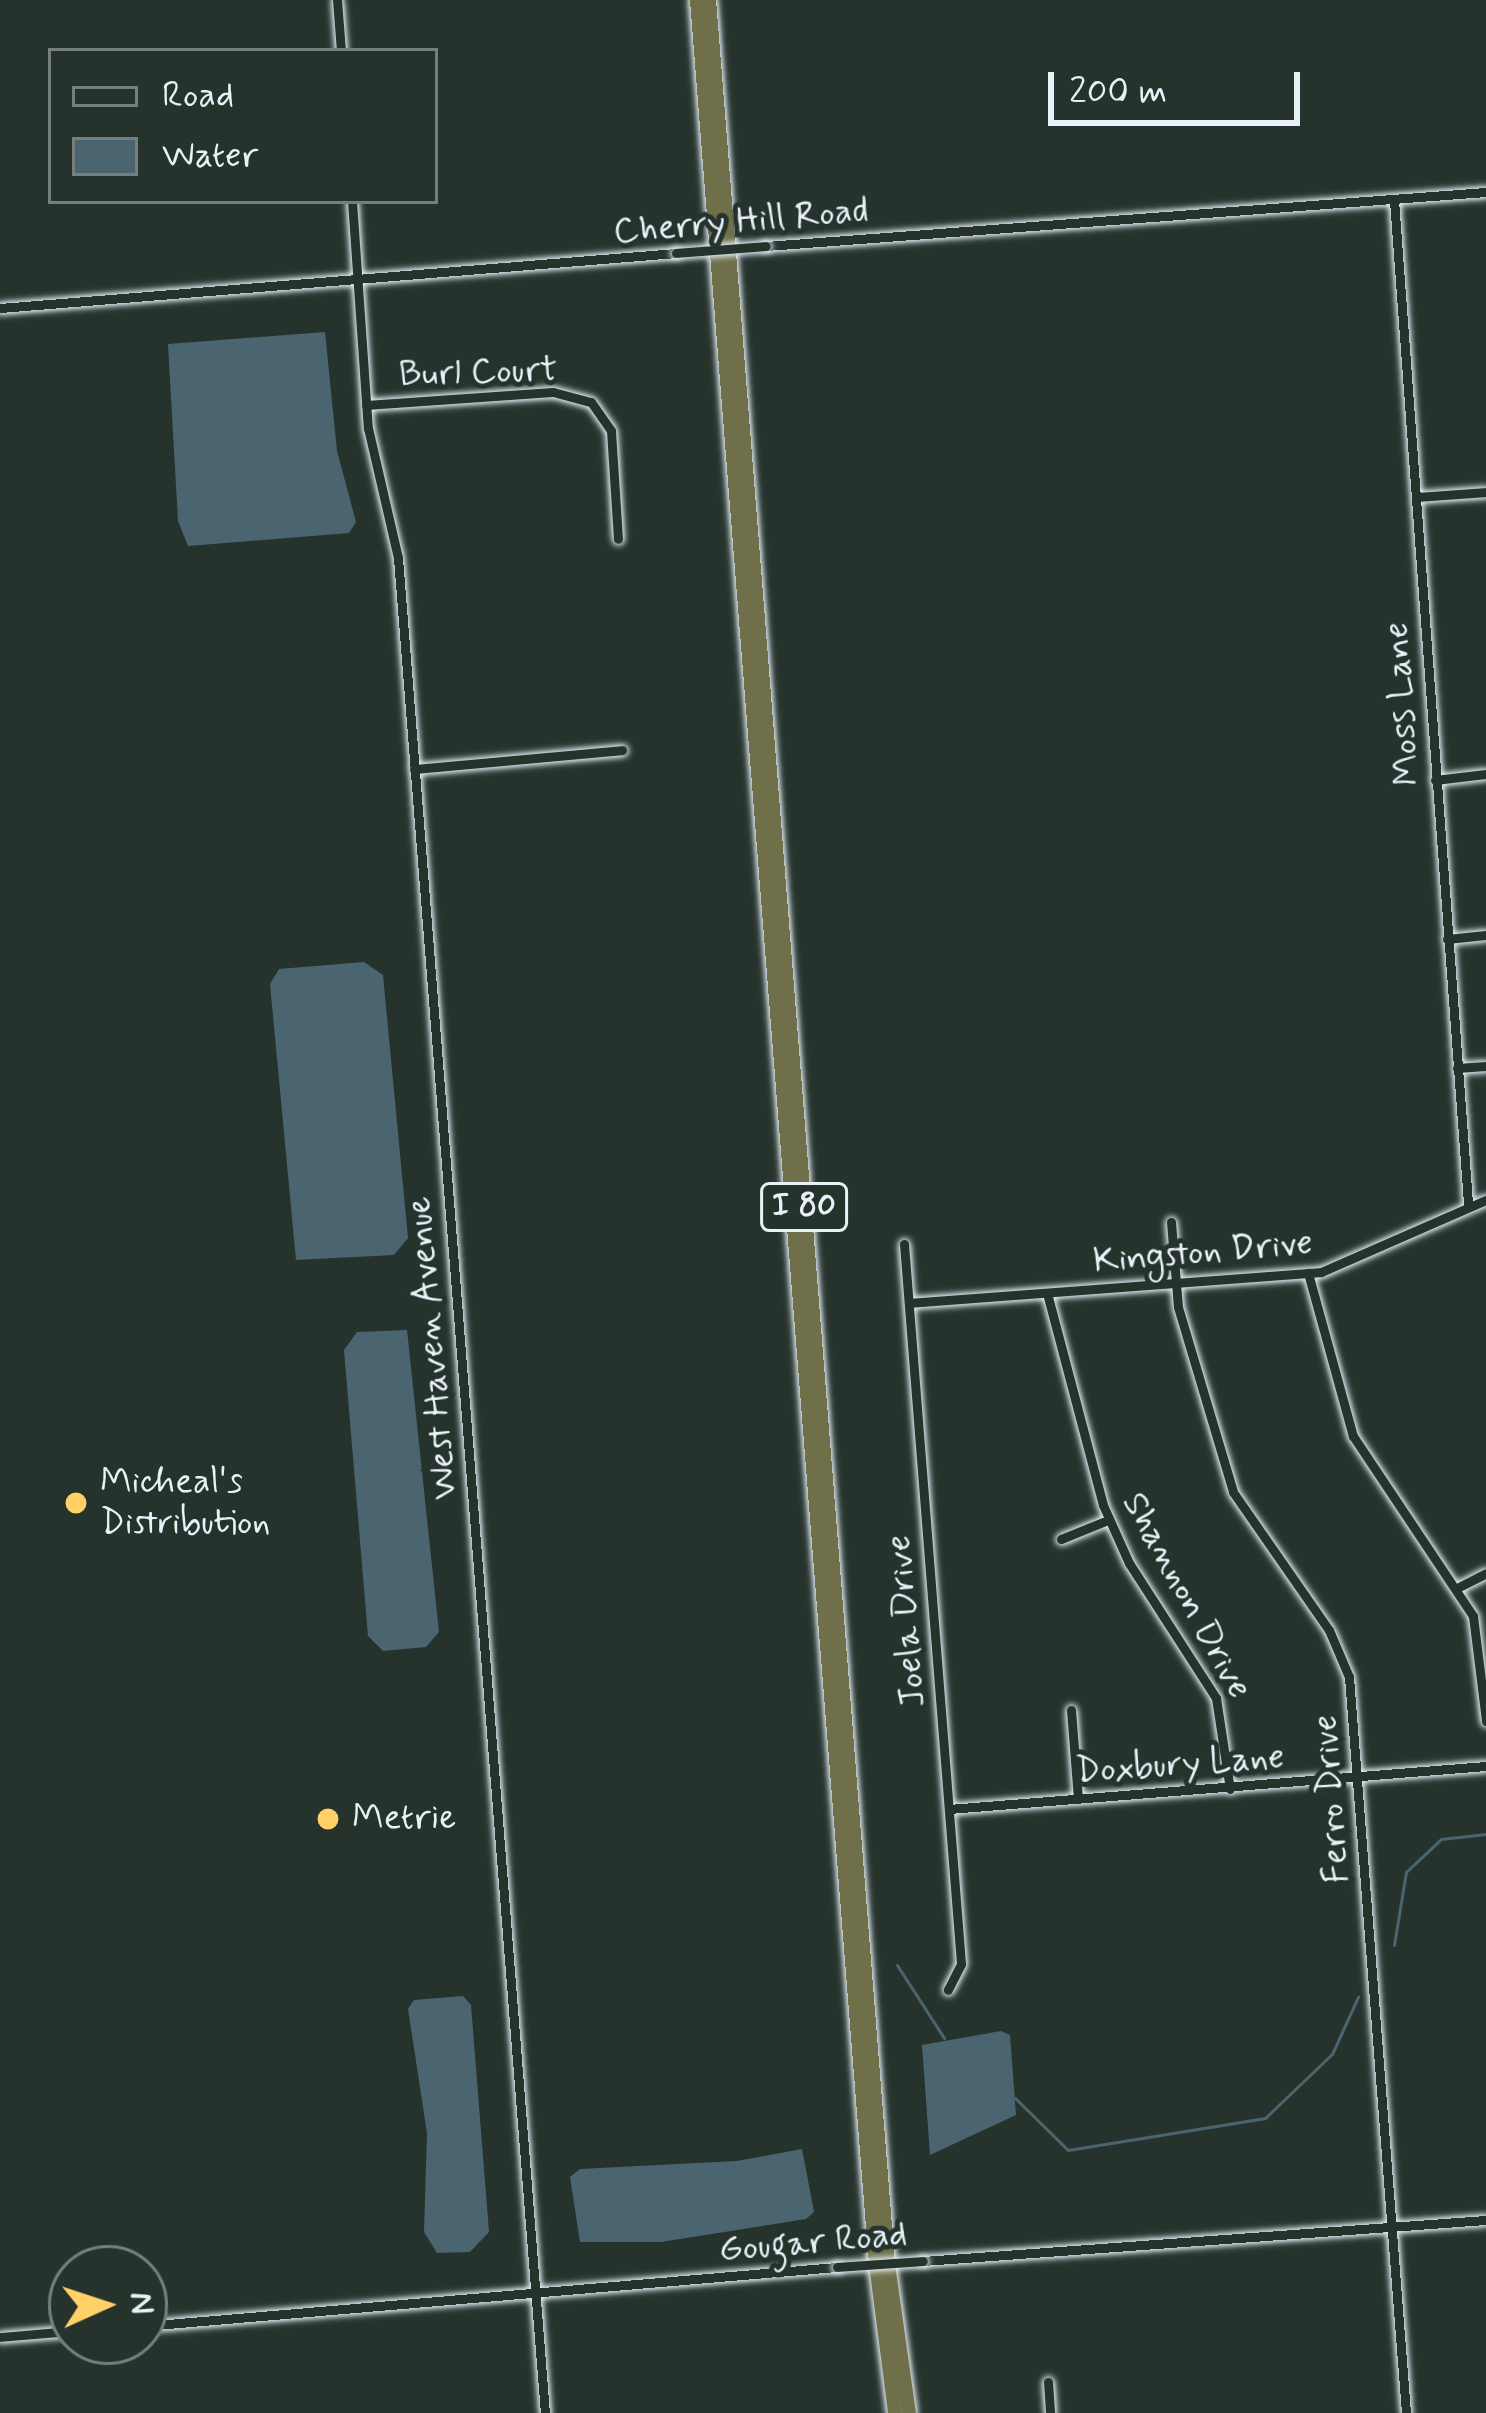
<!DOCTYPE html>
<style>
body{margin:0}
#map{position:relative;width:1486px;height:2413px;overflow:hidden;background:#26332d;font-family:Mynerve,sans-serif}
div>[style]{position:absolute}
.water>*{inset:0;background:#4b6570}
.stream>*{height:3px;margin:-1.5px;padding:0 1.5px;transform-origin:1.5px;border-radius:1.5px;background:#4b6570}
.roads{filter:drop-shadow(0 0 3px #e8f1f8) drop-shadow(0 0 3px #e8f1f8)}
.minor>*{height:9px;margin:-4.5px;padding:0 4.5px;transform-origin:4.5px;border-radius:4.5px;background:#26332d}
.highway>*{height:14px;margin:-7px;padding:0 7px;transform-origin:7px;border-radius:7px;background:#6f704a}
.bridges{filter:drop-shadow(0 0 3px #e8f1f8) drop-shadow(0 0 3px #e8f1f8)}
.minor-bridge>*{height:9px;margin:-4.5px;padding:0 4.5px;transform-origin:4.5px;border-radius:4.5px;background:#26332d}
.dots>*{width:33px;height:33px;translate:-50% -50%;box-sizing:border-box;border:6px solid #26332d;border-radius:50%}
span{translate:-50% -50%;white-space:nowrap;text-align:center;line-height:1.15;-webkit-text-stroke:10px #26332d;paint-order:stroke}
.shield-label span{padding:3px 9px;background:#26332d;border:3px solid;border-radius:9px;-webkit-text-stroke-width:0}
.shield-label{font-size:33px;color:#e8f1f8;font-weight:700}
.street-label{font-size:36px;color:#e8f1f8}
.poi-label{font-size:36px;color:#e8f1f8}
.left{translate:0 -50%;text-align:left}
.legend{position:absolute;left:48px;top:48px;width:390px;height:156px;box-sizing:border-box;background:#26332d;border:3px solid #747f7e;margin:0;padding:15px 21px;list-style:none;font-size:36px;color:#e8f1f8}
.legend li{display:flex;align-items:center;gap:24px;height:60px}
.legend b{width:60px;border:3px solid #747f7e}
.north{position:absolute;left:48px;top:2245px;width:120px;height:120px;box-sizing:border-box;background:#26332d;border:3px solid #747f7e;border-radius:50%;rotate:87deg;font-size:33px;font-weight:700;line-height:48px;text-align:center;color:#e8f1f8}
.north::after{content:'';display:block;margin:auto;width:42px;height:54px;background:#ffd166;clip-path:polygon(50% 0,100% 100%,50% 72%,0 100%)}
.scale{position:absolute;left:1048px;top:72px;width:252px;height:54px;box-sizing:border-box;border:6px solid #e8f1f8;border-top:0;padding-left:15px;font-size:36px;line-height:42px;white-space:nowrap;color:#e8f1f8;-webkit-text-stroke:9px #26332d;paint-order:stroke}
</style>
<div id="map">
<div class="water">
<i style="clip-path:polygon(325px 332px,337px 451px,356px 522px,349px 533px,188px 546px,178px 521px,168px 344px)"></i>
<i style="clip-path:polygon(364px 962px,383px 975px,408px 1238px,394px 1255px,296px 1260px,270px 984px,279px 969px)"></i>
<i style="clip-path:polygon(407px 1330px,439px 1632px,426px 1647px,383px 1651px,368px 1636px,344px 1350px,357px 1332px)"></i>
<i style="clip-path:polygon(463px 1996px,471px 2005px,489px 2232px,470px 2252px,437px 2253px,424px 2232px,427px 2133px,408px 2009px,414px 2000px)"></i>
<i style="clip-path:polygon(1001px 2031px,1010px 2035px,1016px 2115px,930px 2155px,922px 2045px)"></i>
<i style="clip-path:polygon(802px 2149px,814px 2212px,806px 2219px,661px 2242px,580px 2242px,570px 2177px,580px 2169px,737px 2161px)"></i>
</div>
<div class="stream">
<i style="left:1394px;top:1945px;width:74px;rotate:-80.7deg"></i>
<i style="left:1406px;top:1872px;width:48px;rotate:-43.3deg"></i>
<i style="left:1441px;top:1839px;width:45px;rotate:-6.3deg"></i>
<i style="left:897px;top:1965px;width:87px;rotate:57.2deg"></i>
<i style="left:1015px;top:2098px;width:74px;rotate:44.5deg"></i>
<i style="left:1068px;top:2150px;width:200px;rotate:-9.2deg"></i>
<i style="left:1265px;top:2118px;width:93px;rotate:-43.7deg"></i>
<i style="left:1332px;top:2054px;width:63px;rotate:-65.5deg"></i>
</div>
<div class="roads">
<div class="minor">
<i style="left:337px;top:0;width:51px;rotate:85.5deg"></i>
<i style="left:1394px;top:200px;width:1007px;rotate:85.78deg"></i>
<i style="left:352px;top:201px;width:228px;rotate:86deg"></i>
<i style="left:368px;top:428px;width:133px;rotate:77deg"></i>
<i style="left:398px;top:558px;width:1861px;rotate:85.47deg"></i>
<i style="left:766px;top:246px;width:722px;rotate:-4.29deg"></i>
<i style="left:0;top:308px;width:678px;rotate:-4.65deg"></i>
<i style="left:366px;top:405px;width:187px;rotate:-4deg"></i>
<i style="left:553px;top:392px;width:39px;rotate:15deg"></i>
<i style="left:591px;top:402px;width:35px;rotate:55deg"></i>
<i style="left:611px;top:431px;width:108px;rotate:86.3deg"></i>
<i style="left:1418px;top:497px;width:68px;rotate:-4.2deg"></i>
<i style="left:414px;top:769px;width:209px;rotate:-5.2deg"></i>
<i style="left:1435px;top:780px;width:51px;rotate:-6.7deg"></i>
<i style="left:1447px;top:939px;width:39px;rotate:-6deg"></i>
<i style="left:1457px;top:1068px;width:29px;rotate:-4deg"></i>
<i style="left:1171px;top:1222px;width:85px;rotate:85.3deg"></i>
<i style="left:1178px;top:1307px;width:193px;rotate:73.4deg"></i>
<i style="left:1233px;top:1492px;width:168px;rotate:55.2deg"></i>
<i style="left:1329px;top:1630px;width:51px;rotate:66.9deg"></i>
<i style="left:1349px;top:1677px;width:738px;rotate:85.57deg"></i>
<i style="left:904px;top:1244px;width:722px;rotate:85.47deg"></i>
<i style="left:961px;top:1964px;width:29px;rotate:117deg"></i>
<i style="left:1308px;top:1273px;width:169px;rotate:74.6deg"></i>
<i style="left:1353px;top:1436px;width:216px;rotate:56.3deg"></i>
<i style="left:1473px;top:1616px;width:106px;rotate:82.9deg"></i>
<i style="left:1047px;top:1293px;width:219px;rotate:75.2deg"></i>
<i style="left:1103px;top:1505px;width:64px;rotate:65.9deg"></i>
<i style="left:1129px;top:1563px;width:161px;rotate:57.2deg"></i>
<i style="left:1216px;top:1698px;width:92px;rotate:81.3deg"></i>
<i style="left:909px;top:1303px;width:413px;rotate:-4.3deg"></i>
<i style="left:1321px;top:1272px;width:180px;rotate:-23.6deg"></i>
<i style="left:1061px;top:1539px;width:51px;rotate:-22deg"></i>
<i style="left:1459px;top:1587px;width:30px;rotate:-27deg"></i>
<i style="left:1071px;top:1710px;width:89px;rotate:85.5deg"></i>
<i style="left:949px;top:1809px;width:539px;rotate:-4.58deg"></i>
<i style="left:923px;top:2261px;width:564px;rotate:-4.17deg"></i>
<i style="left:144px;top:2326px;width:696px;rotate:-4.87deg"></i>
<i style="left:0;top:2337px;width:72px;rotate:-4.8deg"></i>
<i style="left:1048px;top:2382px;width:31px;rotate:86deg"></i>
</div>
<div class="highway">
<i style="left:697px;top:0;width:2271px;rotate:85.48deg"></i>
<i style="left:876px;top:2264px;width:150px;rotate:82.7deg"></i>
<i style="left:709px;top:0;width:2271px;rotate:85.48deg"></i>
<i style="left:888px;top:2264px;width:150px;rotate:82deg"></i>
</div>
</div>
<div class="bridges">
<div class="minor-bridge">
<i style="left:676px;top:253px;width:90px;rotate:-4.4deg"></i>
<i style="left:837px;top:2267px;width:86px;rotate:-4deg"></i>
</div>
</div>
<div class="dots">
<i style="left:76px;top:1503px;background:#ffd166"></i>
<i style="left:328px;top:1819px;background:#ffd166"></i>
</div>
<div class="shield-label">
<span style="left:804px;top:1207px">I 80</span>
</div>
<div class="street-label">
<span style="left:741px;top:222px;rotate:-5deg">Cherry Hill Road</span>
<span style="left:478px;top:373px;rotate:-2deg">Burl Court</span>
<span style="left:1403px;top:704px;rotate:-94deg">Moss Lane</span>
<span style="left:1203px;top:1253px;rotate:-5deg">Kingston Drive</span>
<span style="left:433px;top:1348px;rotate:-95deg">West Haven Avenue</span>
<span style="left:1186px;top:1596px;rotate:61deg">Shannon Drive</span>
<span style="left:907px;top:1621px;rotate:-95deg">Joela Drive</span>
<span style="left:1180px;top:1765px;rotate:-4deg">Doxbury Lane</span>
<span style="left:1332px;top:1799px;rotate:-94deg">Ferro Drive</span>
<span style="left:813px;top:2243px;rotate:-5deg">Gougar Road</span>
</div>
<div class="poi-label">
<span class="left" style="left:100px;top:1503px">Micheal's<br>Distribution</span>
<span class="left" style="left:352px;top:1819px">Metrie</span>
</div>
<ul class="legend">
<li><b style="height:15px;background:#26332d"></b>Road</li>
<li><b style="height:33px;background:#4b6570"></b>Water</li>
</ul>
<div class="north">N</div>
<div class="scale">200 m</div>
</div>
